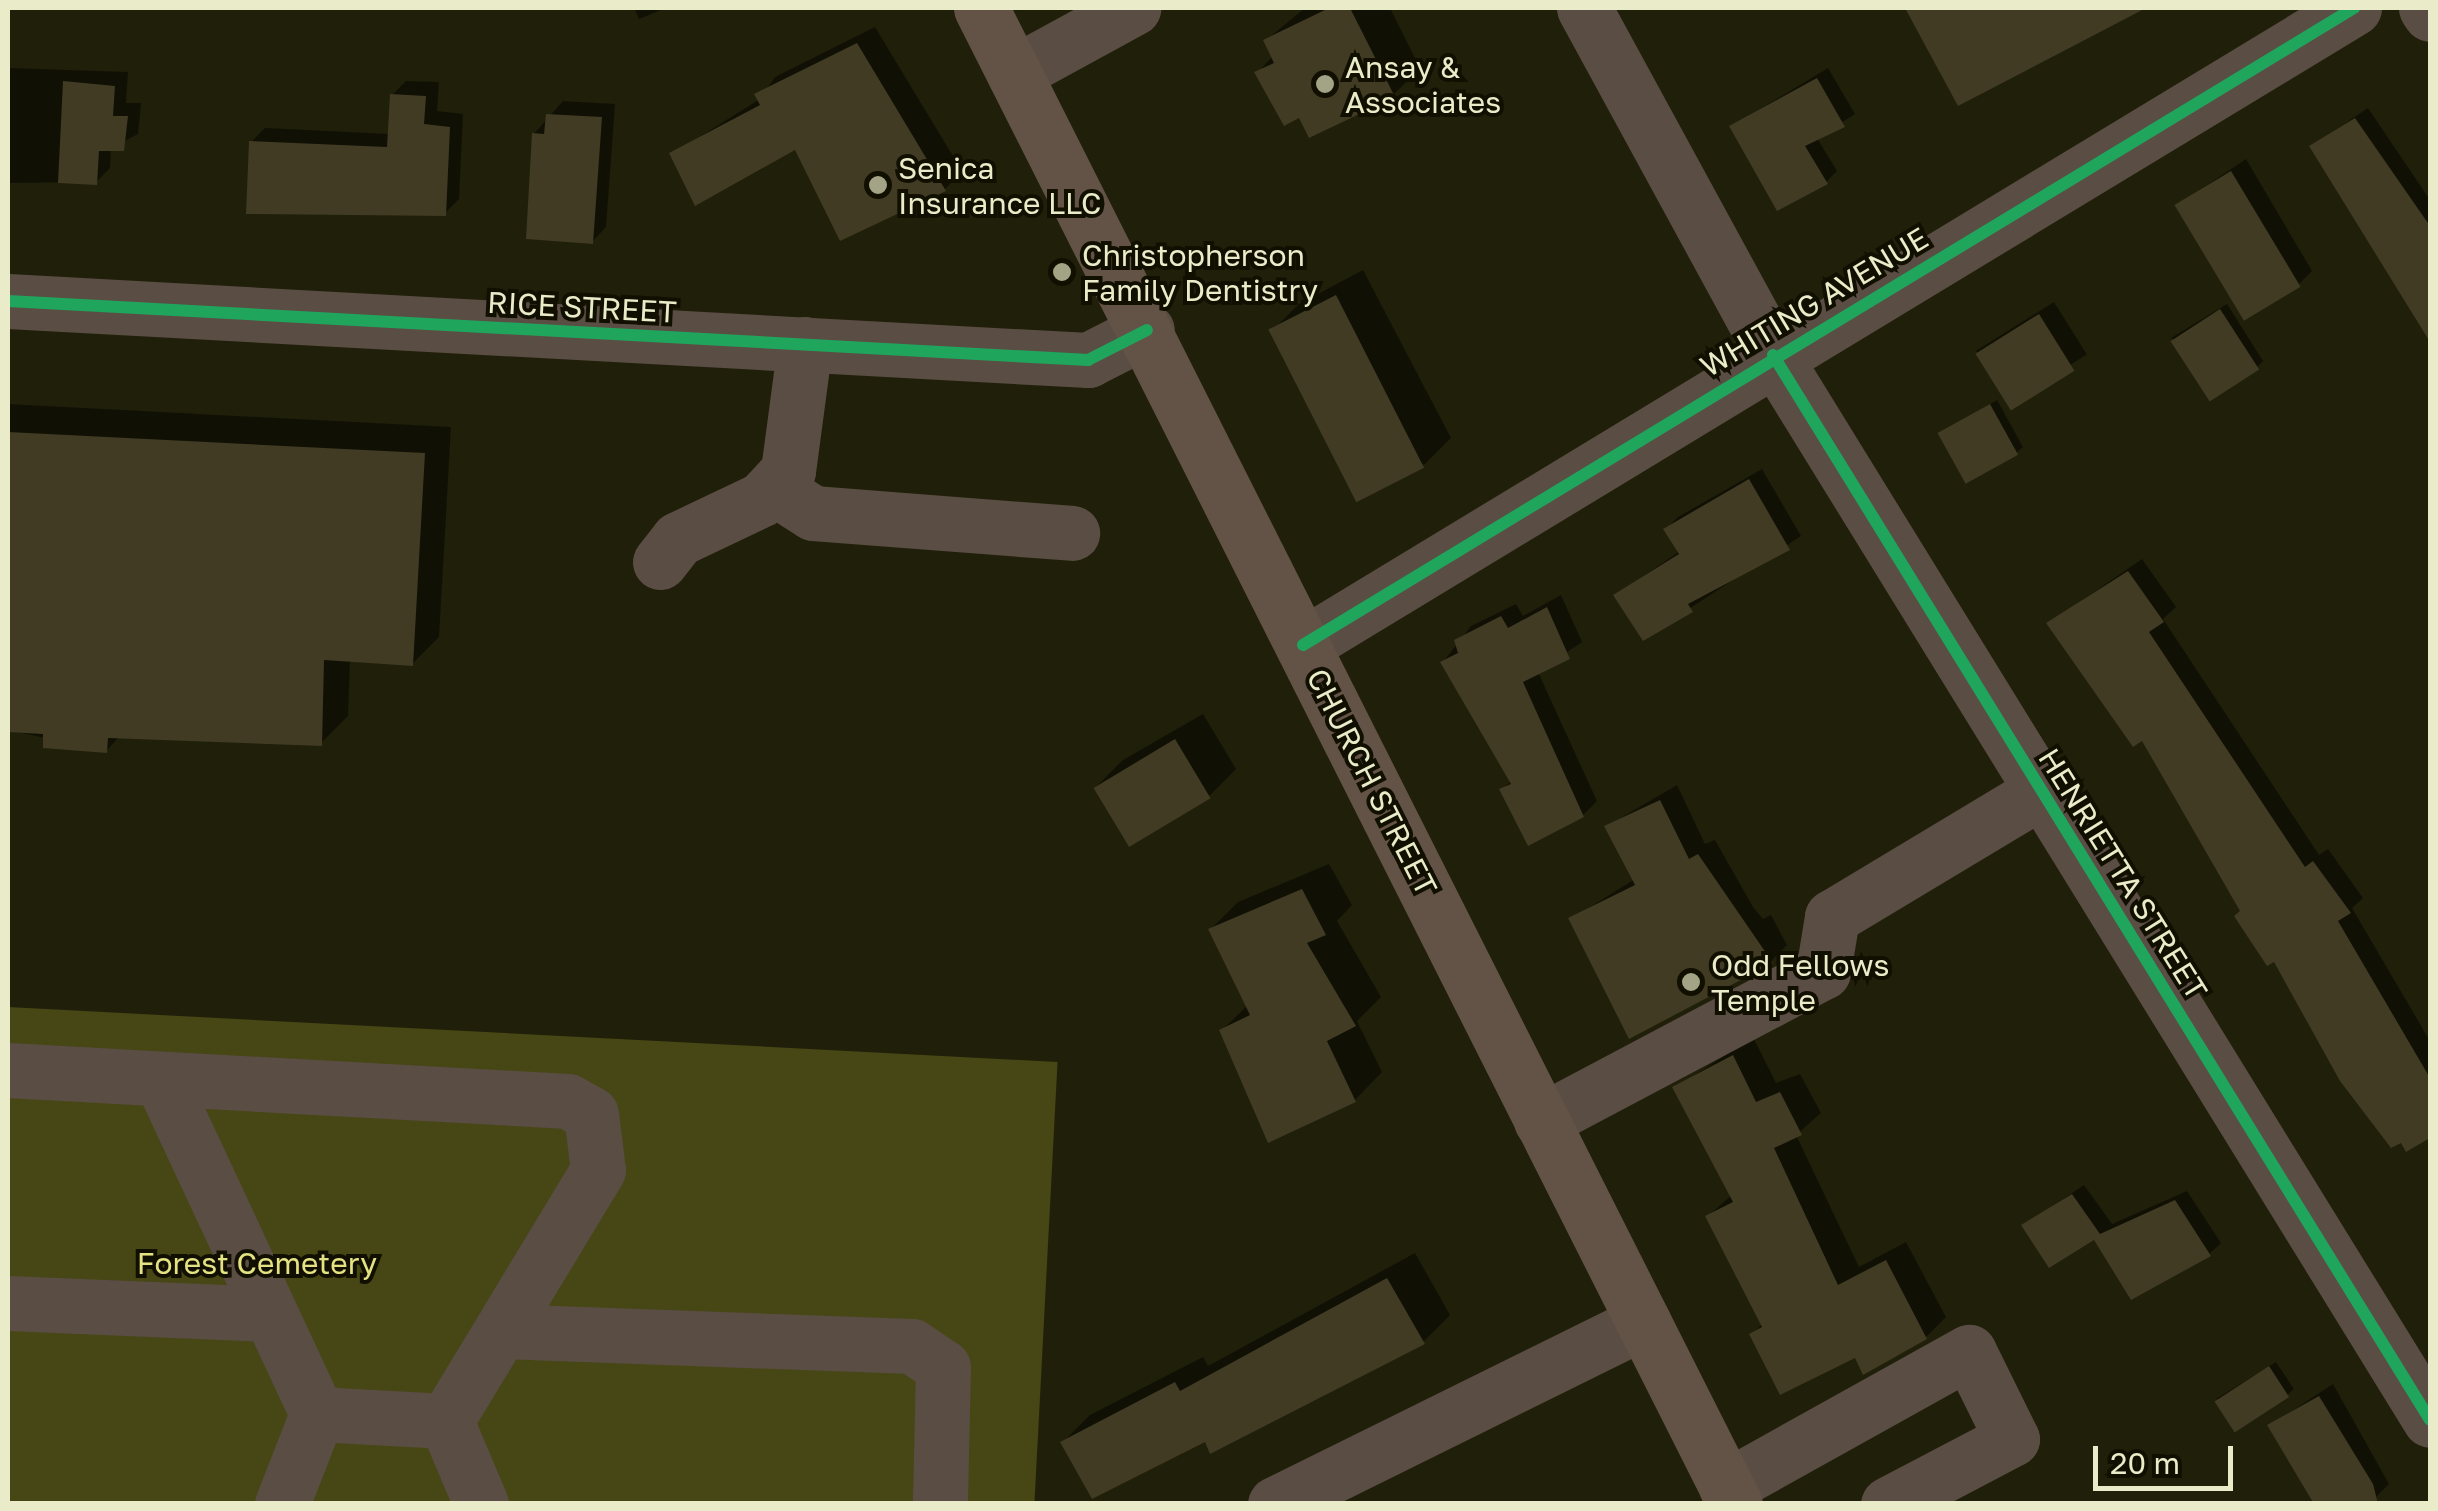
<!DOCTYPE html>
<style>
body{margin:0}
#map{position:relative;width:2438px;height:1511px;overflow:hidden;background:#201f0a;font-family:"Golos Text",sans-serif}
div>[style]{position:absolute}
.green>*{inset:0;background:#474615;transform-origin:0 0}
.shadow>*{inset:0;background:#0007;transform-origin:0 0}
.building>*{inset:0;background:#403b22;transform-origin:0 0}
.minor>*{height:55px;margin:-27.5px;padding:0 27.5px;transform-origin:27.5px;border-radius:27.5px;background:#5a4d44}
.major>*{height:55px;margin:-27.5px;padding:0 27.5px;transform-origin:27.5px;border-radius:27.5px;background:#625346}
.cycleway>*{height:12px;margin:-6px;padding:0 6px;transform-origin:6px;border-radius:6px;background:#20a55d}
.dots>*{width:28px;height:28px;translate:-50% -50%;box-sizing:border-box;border:5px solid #110f00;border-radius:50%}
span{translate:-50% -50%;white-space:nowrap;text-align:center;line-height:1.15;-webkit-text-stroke:8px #110f00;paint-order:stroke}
.poi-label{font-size:30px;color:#eaebc8}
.left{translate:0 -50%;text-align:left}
.street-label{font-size:30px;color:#eaebc8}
.park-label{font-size:30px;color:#e4e282}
.frame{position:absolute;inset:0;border:10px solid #eaebc8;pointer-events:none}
.scale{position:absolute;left:2093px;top:1446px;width:140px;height:45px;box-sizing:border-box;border:5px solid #eaebc8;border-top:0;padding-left:12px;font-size:30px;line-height:35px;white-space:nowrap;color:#eaebc8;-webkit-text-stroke:8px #110f00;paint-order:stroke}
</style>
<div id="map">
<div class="green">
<i style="left:8px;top:1007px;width:1051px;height:496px;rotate:3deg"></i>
</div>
<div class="shadow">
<i style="clip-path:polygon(634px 8px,666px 8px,639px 19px)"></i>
<i style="clip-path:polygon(1305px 8px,1390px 8px,1420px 68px,1393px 95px,1300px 115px,1258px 72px,1273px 56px,1266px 40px)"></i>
<i style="clip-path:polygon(2139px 8px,2066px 39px,1909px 11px,1913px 8px)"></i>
<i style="clip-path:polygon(875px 27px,962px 171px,945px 189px,841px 238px,796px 147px,672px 154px,760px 99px,775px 77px)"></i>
<i style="clip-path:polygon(8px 68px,128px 72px,126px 103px,141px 103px,138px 134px,111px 148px,110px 168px,96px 182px,8px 183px)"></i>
<i style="clip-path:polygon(1828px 68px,1855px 114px,1817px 138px,1837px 171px,1826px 182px,1732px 126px)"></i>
<i style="clip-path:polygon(406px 81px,439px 82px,437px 111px,463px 114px,459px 199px,445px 213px,251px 142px,265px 128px,390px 134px,392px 95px)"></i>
<i style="clip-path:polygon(563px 101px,615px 104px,606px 227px,592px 242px,534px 134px)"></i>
<i style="clip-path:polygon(2368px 108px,2430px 200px,2430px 311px,2419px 318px,2312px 146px)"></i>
<i style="clip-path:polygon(2246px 159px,2312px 271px,2298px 285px,2177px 205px)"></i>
<i style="clip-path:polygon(1363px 270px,1451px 438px,1424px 465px,1272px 331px,1299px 304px)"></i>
<i style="left:2054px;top:302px;width:62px;height:92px;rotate:58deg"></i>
<i style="clip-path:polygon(2227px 304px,2263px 361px,2257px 367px,2171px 338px)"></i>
<i style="clip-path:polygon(1997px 400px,2023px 447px,2016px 453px,1941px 434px)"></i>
<i style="clip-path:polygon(8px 404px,451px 427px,439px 637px,412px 664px,350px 660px,348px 716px,321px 743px,120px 736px,106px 751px,8px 730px)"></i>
<i style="clip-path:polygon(1762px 469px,1801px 536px,1644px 638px,1616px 595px,1680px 551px,1666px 529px,1678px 517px)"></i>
<i style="clip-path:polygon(2142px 559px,2176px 607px,2163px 619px,2319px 855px,2328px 849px,2363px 898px,2352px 908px,2430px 1041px,2430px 1135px,2407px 1148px,2243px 910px,2143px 738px,2049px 623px)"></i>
<i style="clip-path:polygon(1561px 595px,1582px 642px,1538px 672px,1597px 801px,1583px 815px,1502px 790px,1511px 781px,1443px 662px,1471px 626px,1516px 604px,1523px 616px)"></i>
<i style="clip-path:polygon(1203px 714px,1236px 769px,1209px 796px,1096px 787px,1123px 760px)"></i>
<i style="clip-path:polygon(1677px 785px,1705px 844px,1715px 840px,1753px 907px,1763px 919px,1771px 915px,1787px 945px,1771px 961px,1571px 919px,1635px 879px,1607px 826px)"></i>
<i style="clip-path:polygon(1329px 864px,1352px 905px,1337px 921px,1381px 997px,1357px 1021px,1382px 1072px,1355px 1100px,1222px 1030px,1248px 1005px,1211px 929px,1238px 902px)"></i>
<i style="clip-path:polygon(1753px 1037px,1776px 1083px,1800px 1074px,1821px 1113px,1796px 1135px,1859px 1267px,1906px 1242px,1946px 1317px,1926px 1337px,1856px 1355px,1752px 1335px,1763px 1323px,1708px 1216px,1732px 1195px,1675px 1088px)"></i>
<i style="clip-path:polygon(2084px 1185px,2112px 1224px,2187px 1191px,2221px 1243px,2209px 1254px,2024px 1225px)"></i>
<i style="clip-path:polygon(1415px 1253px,1450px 1315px,1423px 1342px,1063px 1442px,1090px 1415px,1203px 1357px,1208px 1366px)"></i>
<i style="clip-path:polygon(2276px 1362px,2294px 1389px,2287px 1395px,2216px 1399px)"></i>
<i style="clip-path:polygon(2333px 1384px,2389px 1484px,2375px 1498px,2271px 1425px)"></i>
</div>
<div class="building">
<i style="clip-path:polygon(1329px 8px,1350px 8px,1395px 97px,1309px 138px,1299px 118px,1284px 126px,1254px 72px,1274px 63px,1263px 40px)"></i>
<i style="clip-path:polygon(1905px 8px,2146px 8px,1958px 106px)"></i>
<i style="clip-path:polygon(857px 43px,946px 191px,840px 241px,795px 150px,695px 206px,669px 153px,760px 105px,754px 94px)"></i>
<i style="clip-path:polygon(1817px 78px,1845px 127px,1805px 146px,1828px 184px,1777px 211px,1729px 126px)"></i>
<i style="clip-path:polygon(63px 81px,115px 86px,113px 116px,128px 116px,124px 151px,99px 151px,97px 185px,58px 183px)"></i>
<i style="clip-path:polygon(390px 94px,426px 96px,424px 124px,450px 127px,446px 216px,246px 214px,249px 141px,387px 147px)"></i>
<i style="clip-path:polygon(546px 114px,602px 117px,593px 244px,526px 239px,532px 133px,544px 134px)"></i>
<i style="clip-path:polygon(2355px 118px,2430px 226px,2430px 342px,2309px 146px)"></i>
<i style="left:2231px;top:171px;width:135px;height:66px;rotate:59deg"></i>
<i style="left:1336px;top:295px;width:194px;height:76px;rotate:63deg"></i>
<i style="left:2220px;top:309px;width:72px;height:59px;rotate:57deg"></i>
<i style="left:2039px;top:314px;width:67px;height:75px;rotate:58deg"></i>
<i style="left:1990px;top:404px;width:58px;height:60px;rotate:61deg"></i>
<i style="clip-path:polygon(8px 432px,425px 453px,413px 666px,324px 660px,322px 746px,108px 738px,107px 753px,43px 748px,43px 734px,8px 732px)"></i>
<i style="clip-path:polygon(1749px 479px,1790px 550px,1688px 604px,1693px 612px,1643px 641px,1613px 595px,1679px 554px,1663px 529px)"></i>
<i style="clip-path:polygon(2128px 571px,2164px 622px,2149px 632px,2305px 867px,2313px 861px,2351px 913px,2338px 921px,2430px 1078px,2430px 1138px,2406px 1152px,2401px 1143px,2391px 1148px,2340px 1081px,2274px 962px,2267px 966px,2234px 916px,2240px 911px,2142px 741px,2133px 747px,2046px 623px)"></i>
<i style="clip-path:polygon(1547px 607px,1570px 659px,1523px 682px,1584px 817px,1528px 846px,1499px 789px,1511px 784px,1440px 662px,1458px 653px,1454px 640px,1501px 616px,1508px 628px)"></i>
<i style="left:1175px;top:739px;width:69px;height:95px;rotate:59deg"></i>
<i style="clip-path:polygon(1660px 800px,1689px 859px,1698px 854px,1773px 963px,1629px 1039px,1568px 918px,1635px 885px,1604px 826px)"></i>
<i style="clip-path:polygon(1302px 889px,1326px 935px,1307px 943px,1356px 1026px,1327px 1041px,1356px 1102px,1268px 1143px,1219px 1030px,1250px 1015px,1208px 929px)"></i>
<i style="clip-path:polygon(1733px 1055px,1756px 1102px,1780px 1092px,1802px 1135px,1774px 1148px,1838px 1285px,1886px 1260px,1927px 1339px,1863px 1375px,1855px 1358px,1780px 1395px,1749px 1334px,1762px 1327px,1705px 1216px,1733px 1202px,1672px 1087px)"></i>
<i style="clip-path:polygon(2072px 1194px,2100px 1234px,2175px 1200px,2211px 1256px,2131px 1300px,2094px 1240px,2049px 1268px,2021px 1225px)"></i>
<i style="clip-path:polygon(1387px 1278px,1425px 1344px,1210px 1454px,1205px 1442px,1092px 1499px,1060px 1442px,1175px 1382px,1180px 1391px)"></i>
<i style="left:2269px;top:1366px;width:37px;height:65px;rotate:57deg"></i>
<i style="clip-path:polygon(2319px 1396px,2373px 1484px,2378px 1504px,2314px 1504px,2267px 1425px)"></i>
</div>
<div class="minor">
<i style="left:1584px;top:8px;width:395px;rotate:61.4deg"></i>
<i style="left:1773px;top:355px;width:1251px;rotate:58.33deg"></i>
<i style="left:2426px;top:8px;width:7px;rotate:56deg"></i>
<i style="left:1014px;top:73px;width:136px;rotate:-28.6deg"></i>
<i style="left:8px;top:301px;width:1082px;rotate:3.13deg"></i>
<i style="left:1088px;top:360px;width:66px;rotate:-27deg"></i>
<i style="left:774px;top:488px;width:46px;rotate:32.7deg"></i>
<i style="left:813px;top:513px;width:260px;rotate:4.4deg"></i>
<i style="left:660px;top:562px;width:29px;rotate:-52deg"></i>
<i style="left:678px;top:539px;width:93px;rotate:-25.5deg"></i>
<i style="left:762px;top:499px;width:38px;rotate:-47deg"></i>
<i style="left:788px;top:471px;width:128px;rotate:-82.4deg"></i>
<i style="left:1303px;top:645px;width:1229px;rotate:-31.22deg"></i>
<i style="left:8px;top:1070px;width:561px;rotate:3.17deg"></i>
<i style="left:568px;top:1101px;width:26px;rotate:29deg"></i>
<i style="left:591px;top:1114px;width:56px;rotate:82.9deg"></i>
<i style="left:598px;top:1170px;width:293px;rotate:121.2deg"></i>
<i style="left:161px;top:1079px;width:370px;rotate:65deg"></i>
<i style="left:1541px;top:1121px;width:319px;rotate:-27.9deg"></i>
<i style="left:1823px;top:972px;width:56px;rotate:-80.7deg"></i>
<i style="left:1832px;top:917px;width:245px;rotate:-31deg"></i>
<i style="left:8px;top:1303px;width:262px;rotate:2.4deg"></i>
<i style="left:501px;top:1331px;width:411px;rotate:2.1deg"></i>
<i style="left:912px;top:1346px;width:37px;rotate:34deg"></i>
<i style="left:943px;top:1367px;width:137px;rotate:91.3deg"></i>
<i style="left:1726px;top:1487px;width:278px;rotate:-29.1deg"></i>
<i style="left:1969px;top:1352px;width:97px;rotate:63.7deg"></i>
<i style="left:2012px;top:1439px;width:140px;rotate:152.3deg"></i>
<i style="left:282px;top:1504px;width:97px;rotate:-68.7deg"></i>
<i style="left:317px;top:1414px;width:129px;rotate:3.1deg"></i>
<i style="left:446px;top:1421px;width:90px;rotate:67.1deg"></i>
<i style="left:1275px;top:1504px;width:411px;rotate:-26.3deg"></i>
</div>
<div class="major">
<i style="left:981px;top:8px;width:1675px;rotate:63.25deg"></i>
</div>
<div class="cycleway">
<i style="left:8px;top:301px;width:1082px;rotate:3.13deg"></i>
<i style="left:1088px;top:360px;width:66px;rotate:-27deg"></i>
<i style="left:1773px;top:355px;width:1251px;rotate:58.33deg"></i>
<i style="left:1303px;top:645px;width:1229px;rotate:-31.22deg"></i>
</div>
<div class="dots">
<i style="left:1325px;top:84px;background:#a3a486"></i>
<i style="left:878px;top:185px;background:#a3a486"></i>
<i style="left:1062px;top:272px;background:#a3a486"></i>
<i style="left:1691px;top:982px;background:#a3a486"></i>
</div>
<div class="poi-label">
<span class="left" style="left:1345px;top:84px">Ansay &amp;<br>Associates</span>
<span class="left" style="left:898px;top:185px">Senica<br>Insurance LLC</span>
<span class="left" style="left:1082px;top:272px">Christopherson<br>Family Dentistry</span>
<span class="left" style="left:1711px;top:982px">Odd Fellows<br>Temple</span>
</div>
<div class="street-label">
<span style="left:1814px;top:302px;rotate:-31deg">WHITING AVENUE</span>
<span style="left:582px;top:307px;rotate:3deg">RICE STREET</span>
<span style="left:1372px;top:782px;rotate:63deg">CHURCH STREET</span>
<span style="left:2123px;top:874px;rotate:58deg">HENRIETTA STREET</span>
</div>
<div class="park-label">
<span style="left:257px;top:1263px">Forest Cemetery</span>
</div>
<div class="frame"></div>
<div class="scale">20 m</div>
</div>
